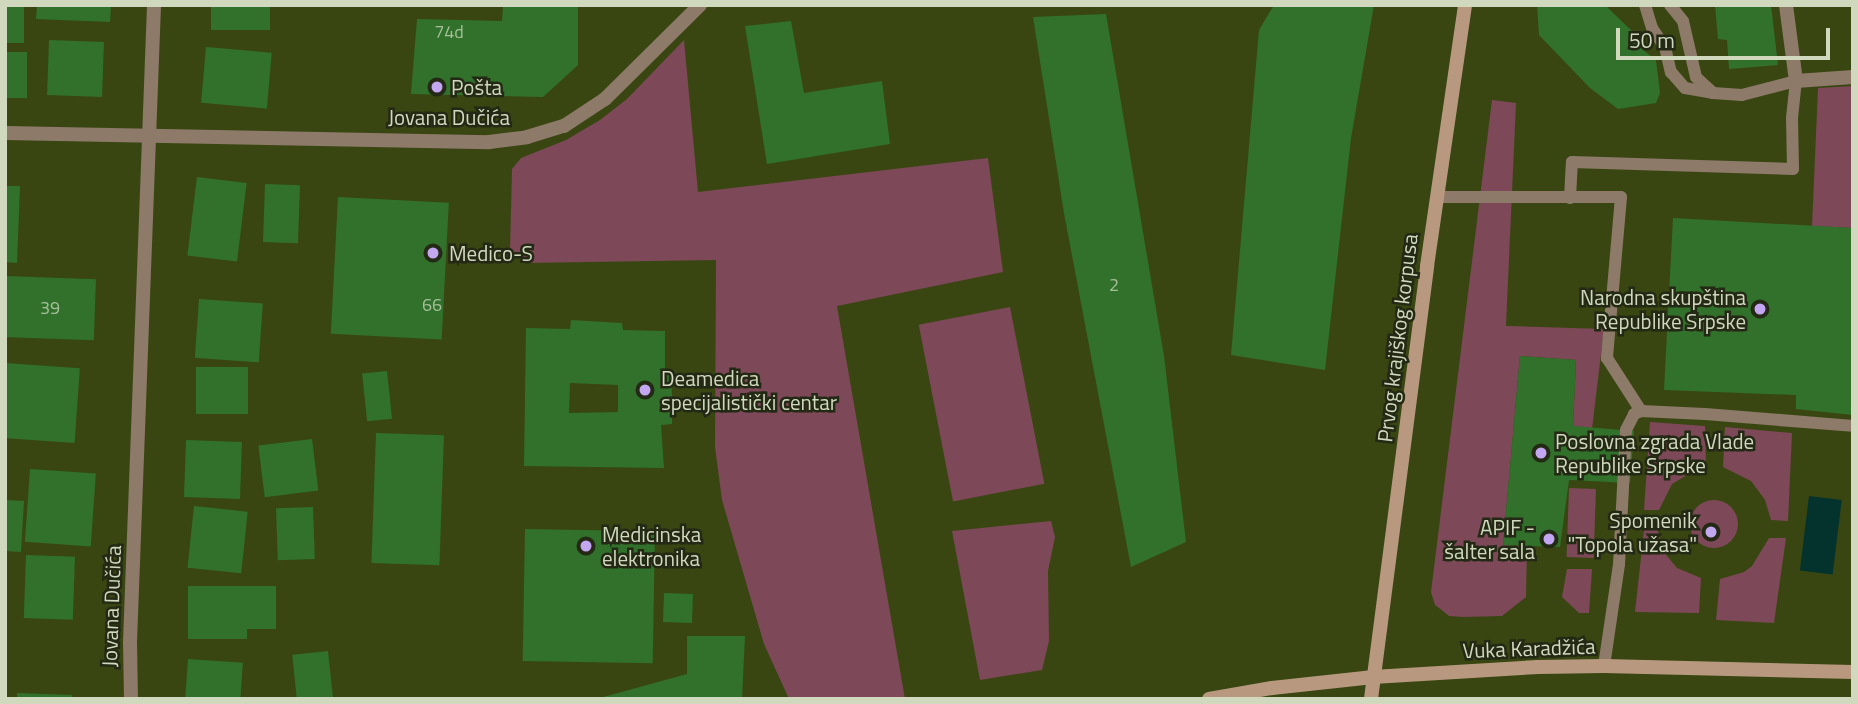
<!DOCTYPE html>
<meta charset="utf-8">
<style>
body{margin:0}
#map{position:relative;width:1858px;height:704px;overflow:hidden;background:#394612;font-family:"Titillium Web",sans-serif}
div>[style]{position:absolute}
.green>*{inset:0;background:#7d4857;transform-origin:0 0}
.round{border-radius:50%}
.water>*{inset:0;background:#04332d;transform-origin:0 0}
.building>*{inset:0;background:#31712c;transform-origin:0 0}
.service>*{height:12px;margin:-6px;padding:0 6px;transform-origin:6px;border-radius:6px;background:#8d7a69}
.minor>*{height:14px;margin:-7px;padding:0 7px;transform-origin:7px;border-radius:7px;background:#8d7a69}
.secondary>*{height:14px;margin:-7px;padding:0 7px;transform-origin:7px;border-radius:7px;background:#b8997f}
.dots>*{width:19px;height:19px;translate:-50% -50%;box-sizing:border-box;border:4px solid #232914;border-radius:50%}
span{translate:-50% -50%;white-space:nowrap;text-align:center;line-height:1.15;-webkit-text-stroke:5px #232914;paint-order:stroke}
.number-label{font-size:18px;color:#a8bf99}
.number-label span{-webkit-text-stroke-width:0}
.poi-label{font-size:21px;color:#d0d9bd}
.left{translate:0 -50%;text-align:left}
.right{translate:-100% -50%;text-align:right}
.street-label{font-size:21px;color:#d0d9bd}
.frame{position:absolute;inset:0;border:7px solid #d0d9bd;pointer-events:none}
.scale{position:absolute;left:1616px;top:28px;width:214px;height:32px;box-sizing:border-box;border:4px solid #d0d9bd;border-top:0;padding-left:9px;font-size:21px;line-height:24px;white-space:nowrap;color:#d0d9bd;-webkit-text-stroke:5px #232914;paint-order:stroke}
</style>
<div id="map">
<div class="green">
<i style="clip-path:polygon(684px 40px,698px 192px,988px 158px,1003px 272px,837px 306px,905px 699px,789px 699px,764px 644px,722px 500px,715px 447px,716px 260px,525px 263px,510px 250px,512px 169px,521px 158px,566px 140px,600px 120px,627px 99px)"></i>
<i style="clip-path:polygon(1853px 86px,1853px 228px,1812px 226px,1818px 88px)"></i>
<i style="clip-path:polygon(1492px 100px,1516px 103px,1506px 326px,1604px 329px,1592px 429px,1573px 426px,1576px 360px,1520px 356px,1503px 545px,1527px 547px,1526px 597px,1502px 616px,1463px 617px,1449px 616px,1443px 611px,1435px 605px,1431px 592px)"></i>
<i style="left:1010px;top:307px;width:180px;height:93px;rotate:79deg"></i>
<i style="clip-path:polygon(1650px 422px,1705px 426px,1706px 468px,1692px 472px,1672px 484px,1659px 510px,1644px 510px)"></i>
<i style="clip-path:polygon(1725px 427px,1792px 433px,1788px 521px,1771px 520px,1765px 500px,1751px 481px,1723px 467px)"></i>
<i style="left:1569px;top:488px;width:27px;height:69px;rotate:2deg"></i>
<i class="round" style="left:1690px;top:500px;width:48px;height:48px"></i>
<i style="clip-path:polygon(1051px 521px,1055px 537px,1048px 571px,1049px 641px,1042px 670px,980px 680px,952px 531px)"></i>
<i style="clip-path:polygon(1657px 529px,1666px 555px,1677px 568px,1701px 578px,1699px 613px,1635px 612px,1644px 530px)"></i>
<i style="clip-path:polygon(1769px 538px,1786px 538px,1774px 623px,1716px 620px,1720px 579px,1744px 572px,1752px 566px)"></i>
<i style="clip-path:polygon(1567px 569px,1592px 569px,1589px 613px,1579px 613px,1562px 597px)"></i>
</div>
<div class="water">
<i style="left:1809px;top:496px;width:33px;height:75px;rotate:7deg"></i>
</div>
<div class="building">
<i style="clip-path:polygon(37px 5px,111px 5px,110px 22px,36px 19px)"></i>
<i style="left:211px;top:5px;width:59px;height:25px"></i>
<i style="clip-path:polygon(503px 5px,578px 5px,578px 65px,543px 97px,411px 94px,417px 19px,502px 21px)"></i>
<i style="clip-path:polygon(1274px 5px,1374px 5px,1351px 138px,1325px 370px,1231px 355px,1259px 30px)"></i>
<i style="clip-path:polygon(1537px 5px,1607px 7px,1635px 34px,1643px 50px,1656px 60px,1660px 93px,1656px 103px,1618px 109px,1590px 88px,1539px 35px)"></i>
<i style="clip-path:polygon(1715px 5px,1771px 5px,1778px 65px,1729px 69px,1727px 40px,1718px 39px)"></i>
<i style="left:5px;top:6px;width:19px;height:37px"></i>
<i style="clip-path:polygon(1106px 14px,1164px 356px,1186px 542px,1131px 567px,1064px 213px,1033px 17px)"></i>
<i style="clip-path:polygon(791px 21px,804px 93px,882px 81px,890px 144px,767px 164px,745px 26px)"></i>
<i style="left:49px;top:40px;width:55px;height:55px;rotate:2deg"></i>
<i style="left:206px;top:47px;width:66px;height:56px;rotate:5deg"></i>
<i style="left:5px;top:52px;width:22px;height:46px"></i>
<i style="left:197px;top:177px;width:50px;height:79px;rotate:7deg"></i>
<i style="left:265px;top:184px;width:35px;height:58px;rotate:2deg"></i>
<i style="clip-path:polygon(5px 186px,20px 186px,17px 263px,5px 262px)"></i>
<i style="left:338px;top:197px;width:111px;height:137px;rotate:3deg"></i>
<i style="clip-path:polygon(1673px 218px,1853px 228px,1853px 415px,1796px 409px,1796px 395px,1664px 390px)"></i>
<i style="left:5px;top:276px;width:91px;height:61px;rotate:2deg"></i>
<i style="left:199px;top:299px;width:64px;height:59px;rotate:4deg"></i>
<i style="clip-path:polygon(evenodd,571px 320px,622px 323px,623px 330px,665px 331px,665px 373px,671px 374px,672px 395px,672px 424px,661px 425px,664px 468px,524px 466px,526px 328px,570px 329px,571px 320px,570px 383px,618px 385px,618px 412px,569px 413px,570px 383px)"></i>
<i style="clip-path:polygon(1520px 356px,1576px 360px,1573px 426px,1634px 431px,1630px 483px,1569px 480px,1560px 547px,1503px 545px)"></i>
<i style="left:5px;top:363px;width:75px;height:75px;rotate:4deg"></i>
<i style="left:196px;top:367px;width:52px;height:47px"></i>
<i style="left:387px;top:371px;width:48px;height:25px;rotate:84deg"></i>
<i style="left:376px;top:433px;width:68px;height:130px;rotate:2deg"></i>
<i style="left:312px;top:439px;width:52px;height:54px;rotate:83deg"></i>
<i style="left:186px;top:440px;width:56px;height:57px;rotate:2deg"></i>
<i style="left:30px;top:469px;width:66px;height:73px;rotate:4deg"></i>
<i style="clip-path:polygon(5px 500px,24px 501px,21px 552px,5px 551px)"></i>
<i style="left:194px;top:506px;width:54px;height:62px;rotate:6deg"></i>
<i style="left:313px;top:507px;width:52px;height:37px;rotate:88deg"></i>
<i style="left:525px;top:529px;width:130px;height:132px;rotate:1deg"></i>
<i style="left:26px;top:555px;width:49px;height:63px;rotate:2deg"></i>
<i style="clip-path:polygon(188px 586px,276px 586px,276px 629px,247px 629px,247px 639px,188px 639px)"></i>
<i style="left:664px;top:593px;width:29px;height:29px;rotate:2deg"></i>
<i style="clip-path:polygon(687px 636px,745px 636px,742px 699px,596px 699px,687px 674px)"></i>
<i style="left:328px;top:651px;width:48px;height:36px;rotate:84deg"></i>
<i style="left:188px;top:659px;width:55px;height:40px;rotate:4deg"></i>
<i style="clip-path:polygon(17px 693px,72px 695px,72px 699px,17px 699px)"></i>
</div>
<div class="service">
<i style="left:1645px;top:5px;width:24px;rotate:73deg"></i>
<i style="left:1652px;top:28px;width:23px;rotate:56deg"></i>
<i style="left:1665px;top:47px;width:26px;rotate:77deg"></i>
<i style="left:1671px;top:72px;width:21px;rotate:49deg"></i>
<i style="left:1685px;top:88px;width:28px;rotate:10deg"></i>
<i style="left:1437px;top:197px;width:184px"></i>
<i style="left:1621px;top:197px;width:162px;rotate:95deg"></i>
<i style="left:1607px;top:358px;width:63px;rotate:57.3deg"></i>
<i style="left:1570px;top:198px;width:36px;rotate:-87deg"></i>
<i style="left:1572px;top:162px;width:221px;rotate:1.8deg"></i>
<i style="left:1793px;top:169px;width:51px;rotate:-91.1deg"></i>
<i style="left:1792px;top:118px;width:37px;rotate:-84deg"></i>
<i style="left:1796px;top:81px;width:56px;rotate:165.5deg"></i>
<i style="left:1742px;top:95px;width:29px;rotate:-176deg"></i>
<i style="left:1713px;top:93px;width:23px;rotate:-137deg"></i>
<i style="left:1696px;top:77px;width:57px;rotate:-103.1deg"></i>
<i style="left:1683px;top:21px;width:21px;rotate:-129deg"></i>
<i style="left:1604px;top:666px;width:103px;rotate:-81.6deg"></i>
<i style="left:1619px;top:564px;width:134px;rotate:-87deg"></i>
<i style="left:1626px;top:430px;width:18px;rotate:-63deg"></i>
<i style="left:1634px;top:414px;width:8px;rotate:-23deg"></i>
<i style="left:1641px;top:411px;width:64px;rotate:2.7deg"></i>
<i style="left:1705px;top:414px;width:148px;rotate:4.6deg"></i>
</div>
<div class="minor">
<i style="left:1786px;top:5px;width:77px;rotate:82.5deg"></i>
<i style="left:1796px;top:81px;width:57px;rotate:-4deg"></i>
<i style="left:5px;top:133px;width:484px;rotate:1.1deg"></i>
<i style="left:489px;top:142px;width:38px;rotate:-7deg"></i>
<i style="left:527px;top:137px;width:39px;rotate:-17deg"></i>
<i style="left:564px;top:126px;width:49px;rotate:-33.4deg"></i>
<i style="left:605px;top:99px;width:134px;rotate:-44.7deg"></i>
<i style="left:131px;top:699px;width:57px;rotate:-91deg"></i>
<i style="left:130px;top:642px;width:637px;rotate:-87.84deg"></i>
</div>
<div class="secondary">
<i style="left:1209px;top:699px;width:64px;rotate:-9.9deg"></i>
<i style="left:1272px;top:688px;width:102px;rotate:-6.2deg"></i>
<i style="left:1373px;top:677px;width:165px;rotate:-3.5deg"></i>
<i style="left:1538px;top:667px;width:66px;rotate:-0.9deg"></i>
<i style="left:1604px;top:666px;width:249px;rotate:1.4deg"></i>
<i style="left:1371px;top:699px;width:437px;rotate:-82.6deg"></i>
<i style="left:1427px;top:266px;width:264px;rotate:-81.7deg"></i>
</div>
<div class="dots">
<i style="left:437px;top:87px;background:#c4a7f1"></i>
<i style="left:433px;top:253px;background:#c4a7f1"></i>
<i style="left:1760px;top:309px;background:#c4a7f1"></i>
<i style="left:645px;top:390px;background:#c4a7f1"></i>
<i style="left:1541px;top:453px;background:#c4a7f1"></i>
<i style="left:1711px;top:532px;background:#c4a7f1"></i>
<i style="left:1549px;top:539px;background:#c4a7f1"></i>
<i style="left:586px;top:546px;background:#c4a7f1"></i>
</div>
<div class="number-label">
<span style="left:449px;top:32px">74d</span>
<span style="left:1114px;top:285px">2</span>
<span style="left:432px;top:305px">66</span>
<span style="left:50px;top:308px">39</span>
</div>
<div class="poi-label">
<span class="left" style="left:451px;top:87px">Pošta</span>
<span class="left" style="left:449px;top:253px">Medico-S</span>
<span class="right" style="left:1746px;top:309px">Narodna skupština<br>Republike Srpske</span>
<span class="left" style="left:661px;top:390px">Deamedica<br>specijalistički centar</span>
<span class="left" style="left:1555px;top:453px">Poslovna zgrada Vlade<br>Republike Srpske</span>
<span class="right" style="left:1697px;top:532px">Spomenik<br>"Topola užasa"</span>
<span class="right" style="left:1535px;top:539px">APIF -<br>šalter sala</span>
<span class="left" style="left:602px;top:546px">Medicinska<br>elektronika</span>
</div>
<div class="street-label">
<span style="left:449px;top:117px">Jovana Dučića</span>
<span style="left:1397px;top:338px;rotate:-83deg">Prvog krajiškog korpusa</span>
<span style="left:111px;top:606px;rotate:-88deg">Jovana Dučića</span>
<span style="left:1529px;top:648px;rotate:-2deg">Vuka Karadžića</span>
</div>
<div class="frame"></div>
<div class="scale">50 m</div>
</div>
